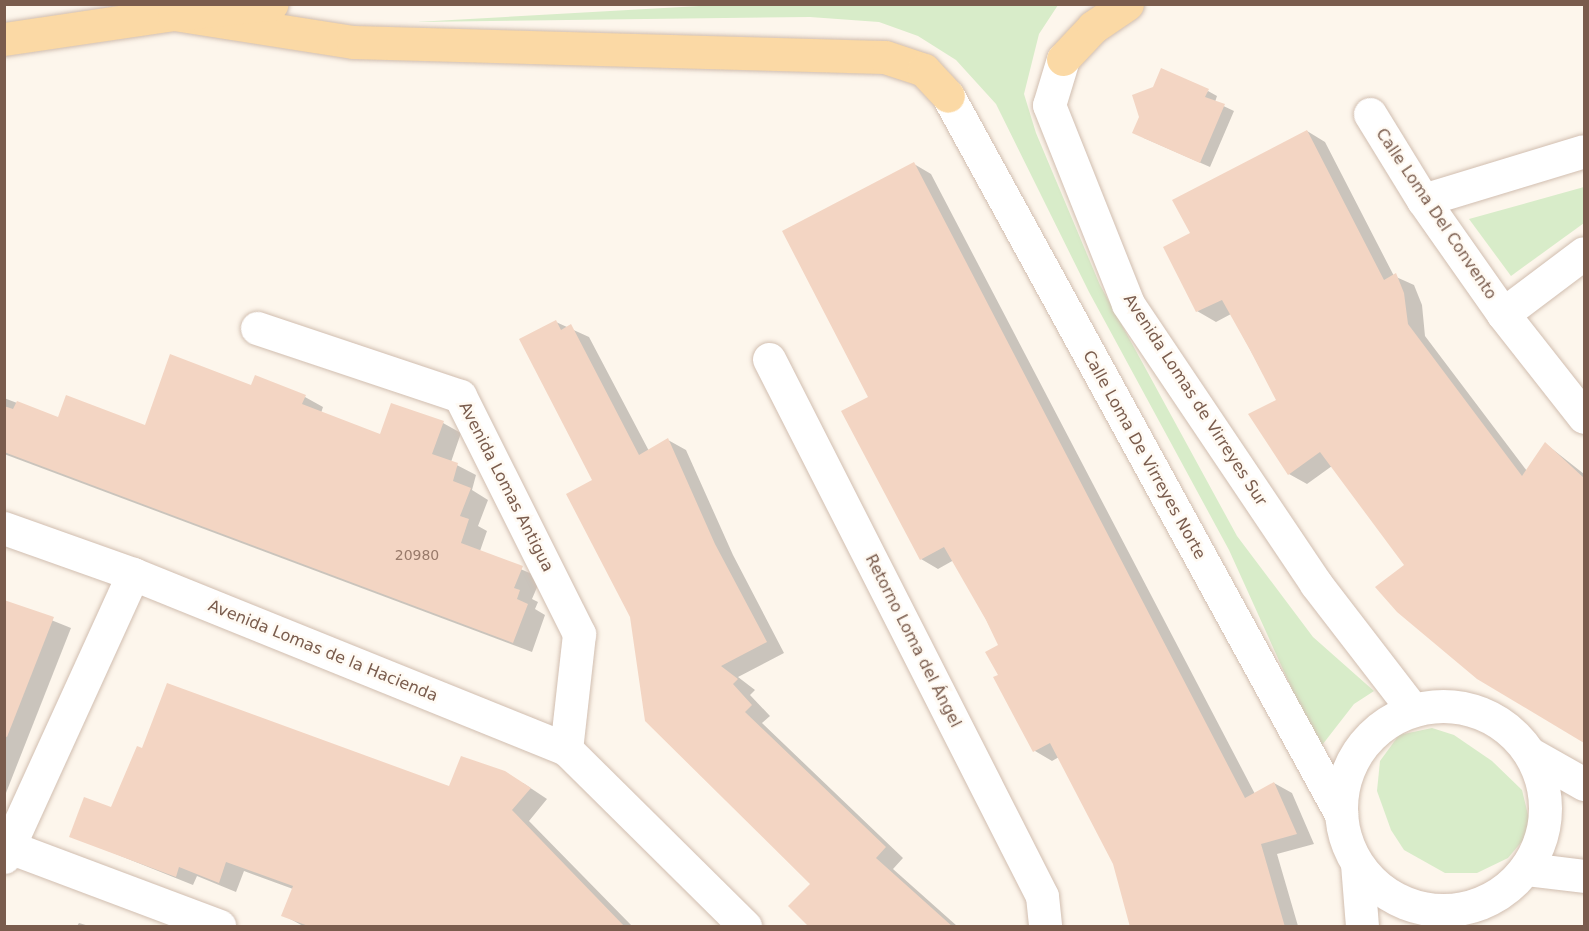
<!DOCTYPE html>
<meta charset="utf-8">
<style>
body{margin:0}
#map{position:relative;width:1589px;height:931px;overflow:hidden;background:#fdf6ec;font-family:"DejaVu Sans",sans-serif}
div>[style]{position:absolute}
.green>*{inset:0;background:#d8ecc9}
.shadow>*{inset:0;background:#0003}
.building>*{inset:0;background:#f3d5c3}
.roads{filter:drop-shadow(0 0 2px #d1beb0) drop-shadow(0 0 2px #d1beb0)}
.minor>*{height:33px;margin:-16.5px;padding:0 16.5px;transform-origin:16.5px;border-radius:16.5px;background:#fff}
.tertiary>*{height:33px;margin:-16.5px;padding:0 16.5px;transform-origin:16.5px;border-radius:16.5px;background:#fff}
.tertiary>.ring{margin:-16.5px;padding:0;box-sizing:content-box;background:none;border:33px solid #fff;border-radius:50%}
.primary>*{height:33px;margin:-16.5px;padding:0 16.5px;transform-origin:16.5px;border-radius:16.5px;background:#fbd9a5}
span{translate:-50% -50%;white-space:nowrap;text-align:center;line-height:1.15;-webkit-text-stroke:5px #fffaf3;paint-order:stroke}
.number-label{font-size:14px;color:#987a6a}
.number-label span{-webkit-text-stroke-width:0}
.street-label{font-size:16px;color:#7a5c4d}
.frame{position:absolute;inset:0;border:6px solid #7a5c4d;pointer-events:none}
</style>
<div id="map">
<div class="green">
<i style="clip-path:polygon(735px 4px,1058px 5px,1039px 34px,1024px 94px,1036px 133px,1100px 285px,1237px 536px,1313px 637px,1374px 691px,1354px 704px,1319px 749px,1229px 550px,1089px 292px,996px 104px,956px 60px,918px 36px,879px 22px,810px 17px,416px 22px)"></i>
<i style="clip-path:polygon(1584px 187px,1584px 223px,1511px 276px,1469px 219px)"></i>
<i style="clip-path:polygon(1432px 728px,1454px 735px,1492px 761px,1522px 790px,1529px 819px,1524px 839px,1508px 858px,1477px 873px,1445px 873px,1404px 850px,1391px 830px,1377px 791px,1380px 761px,1399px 735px)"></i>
</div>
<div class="shadow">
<i style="clip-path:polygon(1208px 91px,1217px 96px,1215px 102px,1234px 111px,1210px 167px,1144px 138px)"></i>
<i style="clip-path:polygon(1307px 131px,1325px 142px,1394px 276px,1414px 285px,1422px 305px,1425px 336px,1527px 471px,1546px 444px,1584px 474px,1584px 740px,1477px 678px,1406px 566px,1332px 466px,1307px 484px,1289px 474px,1278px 401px,1231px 314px,1216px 322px,1197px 311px,1165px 248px,1192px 234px)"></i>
<i style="clip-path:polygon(914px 164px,931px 174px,1255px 794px,1274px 783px,1292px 793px,1314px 844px,1277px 854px,1298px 926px,1132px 926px,1114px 863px,1059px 757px,1052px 761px,1035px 751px,1000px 676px,1000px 645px,954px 560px,938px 569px,921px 559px,870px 398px)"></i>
<i style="clip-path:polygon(556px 322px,589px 337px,649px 451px,668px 440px,686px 450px,733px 555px,784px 653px,738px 677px,755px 690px,750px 695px,770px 716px,762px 723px,903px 858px,893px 869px,957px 926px,855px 926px,631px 616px)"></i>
<i style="clip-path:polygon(252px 387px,305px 397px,323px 407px,321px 413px,381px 436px,443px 423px,461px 433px,451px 462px,476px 475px,472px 490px,488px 500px,478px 526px,487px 531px,480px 551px,541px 578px,532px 599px,538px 602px,535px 609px,545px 615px,532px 652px,4px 454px,4px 398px,59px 419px,146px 427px)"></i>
<i style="clip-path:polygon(4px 601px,71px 628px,4px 798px)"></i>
<i style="clip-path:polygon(523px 783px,547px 799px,529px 821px,632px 926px,303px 926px,283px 915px,293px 889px,244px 871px,236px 892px,197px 876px,193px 885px,71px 836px,112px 809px)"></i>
<i style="clip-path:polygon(79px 923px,89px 926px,77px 926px)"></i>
</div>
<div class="building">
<i style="clip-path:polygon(1161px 68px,1209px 89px,1205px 97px,1225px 104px,1200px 163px,1132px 133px,1139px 117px,1132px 95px,1153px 87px)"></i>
<i style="clip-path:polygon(1307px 130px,1384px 280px,1396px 273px,1404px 293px,1408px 324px,1522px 476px,1545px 442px,1584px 478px,1584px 743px,1477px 679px,1397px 612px,1375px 587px,1404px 565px,1320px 452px,1288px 475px,1248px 414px,1276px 400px,1250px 350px,1222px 300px,1196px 312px,1163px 247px,1190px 233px,1172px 200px)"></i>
<i style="clip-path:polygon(914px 162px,1245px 798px,1274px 782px,1297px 834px,1261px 844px,1285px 927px,1130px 927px,1113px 864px,1050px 743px,1033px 752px,993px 677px,998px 675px,985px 652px,998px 645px,986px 620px,944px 547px,920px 560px,841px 411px,868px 397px,782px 231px)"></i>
<i style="clip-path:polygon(556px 320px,561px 330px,571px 324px,639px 455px,668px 438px,715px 544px,767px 642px,721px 666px,738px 679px,733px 684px,752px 705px,745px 712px,886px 847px,876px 858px,953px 927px,809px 927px,788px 906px,810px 884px,645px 721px,630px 617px,566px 494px,592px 480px,519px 339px)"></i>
<i style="clip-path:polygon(170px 354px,251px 385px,255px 375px,306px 395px,302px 404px,380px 434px,391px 403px,444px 421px,432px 454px,458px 463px,453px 481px,471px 488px,460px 516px,469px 519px,461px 543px,523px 566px,514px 588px,520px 590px,517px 599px,528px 604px,513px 643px,4px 452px,4px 406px,13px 409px,17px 401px,58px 417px,66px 395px,145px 425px)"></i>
<i style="clip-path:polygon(4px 600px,54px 617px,7px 737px,4px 736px)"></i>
<i style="clip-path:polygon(167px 683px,449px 786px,461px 756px,505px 771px,531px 788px,512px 810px,625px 927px,311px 927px,281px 916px,293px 886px,226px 862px,219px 883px,179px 867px,176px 877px,69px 837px,84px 797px,111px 807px,137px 746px,142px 748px)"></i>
</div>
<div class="roads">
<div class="minor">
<i style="left:1370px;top:114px;width:101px;rotate:58.4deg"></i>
<i style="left:1423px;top:200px;width:139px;rotate:54.9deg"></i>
<i style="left:1503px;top:314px;width:131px;rotate:51.8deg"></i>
<i style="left:1423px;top:200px;width:168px;rotate:-16.9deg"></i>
<i style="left:1503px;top:314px;width:101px;rotate:-37deg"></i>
<i style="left:257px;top:328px;width:214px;rotate:18.5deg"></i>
<i style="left:460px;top:396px;width:266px;rotate:63.4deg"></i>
<i style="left:579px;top:634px;width:116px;rotate:96.4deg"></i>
<i style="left:769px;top:359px;width:602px;rotate:63.05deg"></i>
<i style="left:1042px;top:896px;width:30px;rotate:84deg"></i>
<i style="left:4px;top:528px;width:137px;rotate:19.6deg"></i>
<i style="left:133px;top:574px;width:467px;rotate:22deg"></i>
<i style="left:566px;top:749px;width:252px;rotate:44.7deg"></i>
<i style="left:4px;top:845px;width:230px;rotate:20.6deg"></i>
<i style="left:4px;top:857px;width:311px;rotate:-65.5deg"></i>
</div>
<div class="tertiary">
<i style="left:1063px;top:59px;width:48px;rotate:106.9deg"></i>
<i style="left:1049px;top:105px;width:214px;rotate:68.3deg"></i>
<i style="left:1128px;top:304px;width:337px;rotate:56.1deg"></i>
<i style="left:1316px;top:584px;width:159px;rotate:52.4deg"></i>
<i style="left:948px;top:96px;width:819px;rotate:61.31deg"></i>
<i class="ring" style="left:1341px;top:706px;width:171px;height:171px"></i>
<i style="left:1531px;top:754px;width:61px;rotate:29.5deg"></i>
<i style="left:1357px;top:864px;width:62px;rotate:85.4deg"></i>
<i style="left:1527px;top:869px;width:57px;rotate:7deg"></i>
</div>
<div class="primary">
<i style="left:174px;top:14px;width:181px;rotate:8.9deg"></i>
<i style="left:353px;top:42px;width:532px;rotate:1.62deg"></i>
<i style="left:885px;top:57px;width:41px;rotate:18.4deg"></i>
<i style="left:924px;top:70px;width:35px;rotate:47deg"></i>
<i style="left:4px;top:39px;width:172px;rotate:-8.4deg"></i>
<i style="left:174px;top:14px;width:98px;rotate:-5.9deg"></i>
<i style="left:1063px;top:59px;width:44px;rotate:-46.8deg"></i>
<i style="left:1093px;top:27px;width:41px;rotate:-34.1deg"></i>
</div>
</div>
<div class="number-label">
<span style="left:417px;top:555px">20980</span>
</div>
<div class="street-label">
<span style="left:1436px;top:214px;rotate:56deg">Calle Loma Del Convento</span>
<span style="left:1195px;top:400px;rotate:57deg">Avenida Lomas de Virreyes Sur</span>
<span style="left:1144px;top:455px;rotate:61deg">Calle Loma De Virreyes Norte</span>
<span style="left:506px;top:487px;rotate:63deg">Avenida Lomas Antigua</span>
<span style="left:913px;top:641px;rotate:63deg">Retorno Loma del Ángel</span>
<span style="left:323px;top:651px;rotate:22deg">Avenida Lomas de la Hacienda</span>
</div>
<div class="frame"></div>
</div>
